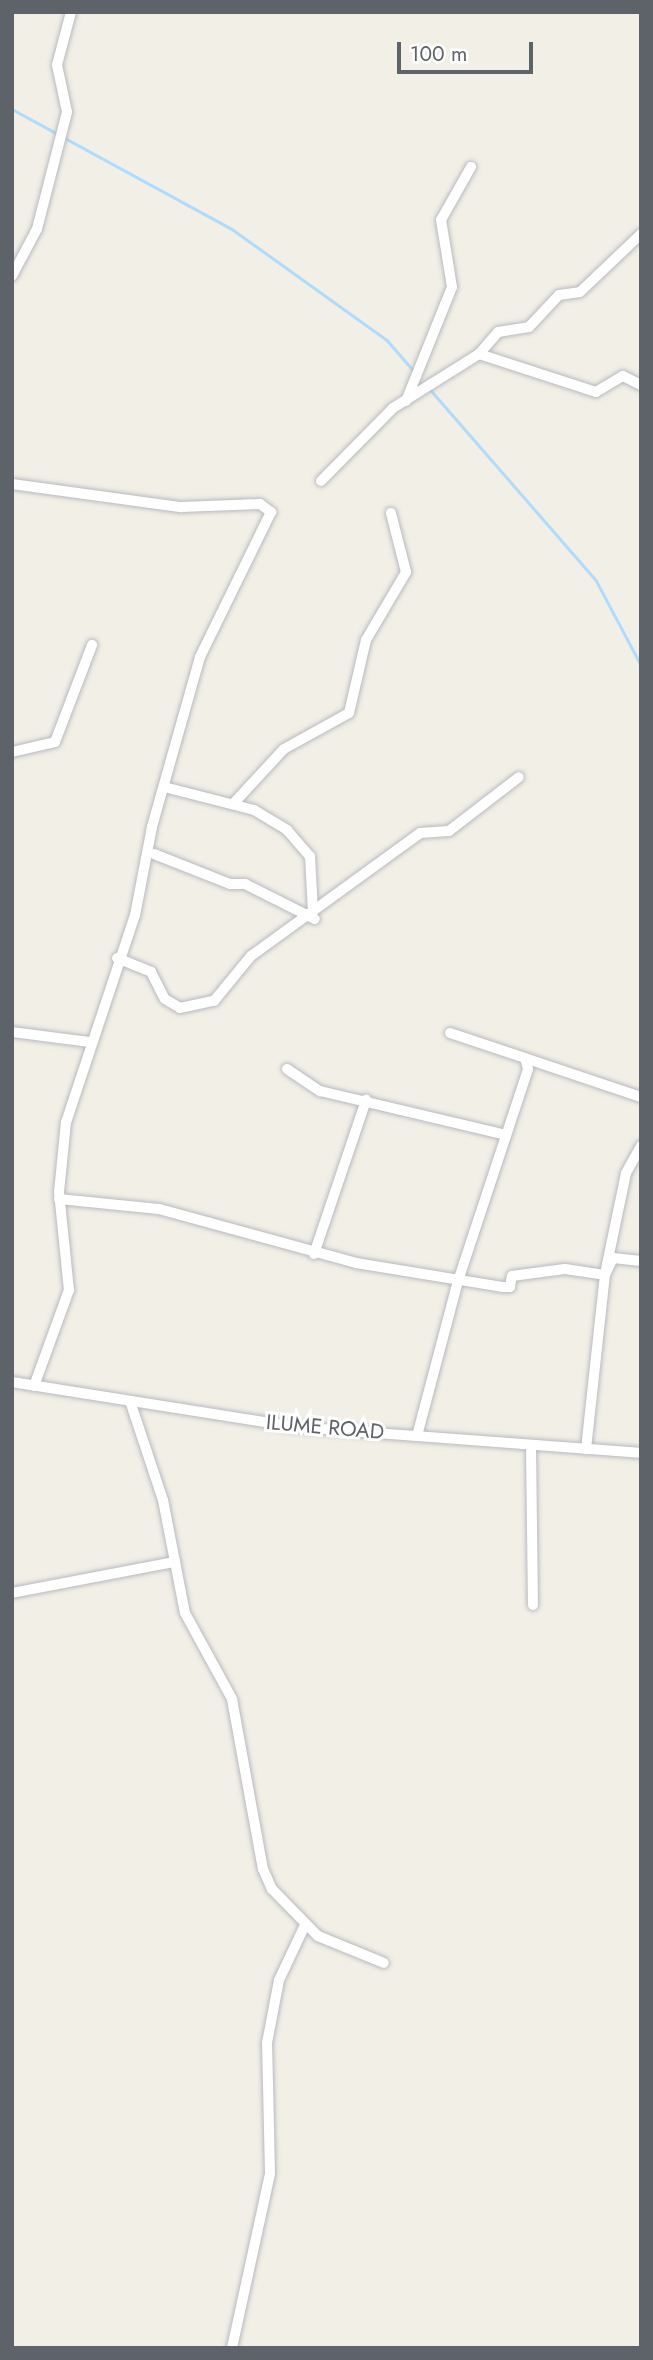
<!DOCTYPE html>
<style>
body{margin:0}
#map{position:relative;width:653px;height:2360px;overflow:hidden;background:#f2efe7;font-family:Jost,sans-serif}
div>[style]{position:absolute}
.stream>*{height:2.5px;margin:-1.25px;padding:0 1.25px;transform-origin:1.25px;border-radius:1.25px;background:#adf}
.roads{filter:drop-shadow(0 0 2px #b7babf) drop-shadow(0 0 2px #b7babf)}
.minor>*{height:10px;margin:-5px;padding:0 5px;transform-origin:5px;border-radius:5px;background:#fff}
span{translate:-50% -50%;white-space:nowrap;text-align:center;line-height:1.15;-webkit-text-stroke:6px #fff;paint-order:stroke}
.street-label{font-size:21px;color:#5e6369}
.frame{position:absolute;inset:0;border:14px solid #5e6369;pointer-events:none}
.scale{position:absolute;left:397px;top:42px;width:136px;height:32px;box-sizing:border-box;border:4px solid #5e6369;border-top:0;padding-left:9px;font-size:21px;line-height:24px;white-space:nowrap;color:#5e6369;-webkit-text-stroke:5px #fff;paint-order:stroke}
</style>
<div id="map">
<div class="stream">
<i style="left:12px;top:109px;width:50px;rotate:28.6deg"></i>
<i style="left:65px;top:138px;width:190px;rotate:28.6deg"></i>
<i style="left:232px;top:229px;width:191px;rotate:35.6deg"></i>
<i style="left:387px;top:340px;width:40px;rotate:49deg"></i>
<i style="left:429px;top:388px;width:254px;rotate:49deg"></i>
<i style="left:596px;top:580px;width:96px;rotate:62.1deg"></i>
</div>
<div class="roads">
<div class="minor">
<i style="left:12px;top:276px;width:53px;rotate:-62deg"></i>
<i style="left:37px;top:229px;width:121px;rotate:-75.6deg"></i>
<i style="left:67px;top:112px;width:48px;rotate:-102deg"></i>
<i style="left:57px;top:65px;width:55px;rotate:-75.2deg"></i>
<i style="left:479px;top:354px;width:29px;rotate:-49deg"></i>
<i style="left:498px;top:332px;width:31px;rotate:-9deg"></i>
<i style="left:529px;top:327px;width:44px;rotate:-46.8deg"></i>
<i style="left:559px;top:295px;width:21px;rotate:-8deg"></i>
<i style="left:580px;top:292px;width:84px;rotate:-43.6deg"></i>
<i style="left:406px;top:401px;width:123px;rotate:-68deg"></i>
<i style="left:452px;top:287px;width:68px;rotate:-99.3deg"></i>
<i style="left:441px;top:220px;width:61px;rotate:-60.5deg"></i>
<i style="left:321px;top:481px;width:103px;rotate:-45.4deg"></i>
<i style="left:393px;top:408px;width:102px;rotate:-32.1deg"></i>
<i style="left:479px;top:354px;width:123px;rotate:18deg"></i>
<i style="left:596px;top:392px;width:31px;rotate:-31deg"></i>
<i style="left:623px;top:376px;width:20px;rotate:27deg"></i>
<i style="left:12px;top:484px;width:171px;rotate:7.8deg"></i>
<i style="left:181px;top:507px;width:79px;rotate:-2.2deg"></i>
<i style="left:260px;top:504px;width:14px;rotate:36deg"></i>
<i style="left:271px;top:512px;width:161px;rotate:116.1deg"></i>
<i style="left:200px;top:657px;width:177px;rotate:105.8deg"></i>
<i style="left:152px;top:827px;width:90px;rotate:100.9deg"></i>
<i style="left:135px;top:915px;width:218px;rotate:108.4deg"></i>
<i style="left:66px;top:1122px;width:70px;rotate:95.7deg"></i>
<i style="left:59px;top:1192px;width:99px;rotate:84.2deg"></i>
<i style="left:69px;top:1290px;width:102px;rotate:110deg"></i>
<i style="left:12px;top:752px;width:44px;rotate:-13.1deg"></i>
<i style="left:55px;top:742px;width:104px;rotate:-69.1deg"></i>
<i style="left:164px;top:787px;width:93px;rotate:14.3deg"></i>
<i style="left:254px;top:810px;width:39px;rotate:31deg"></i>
<i style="left:287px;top:830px;width:35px;rotate:49deg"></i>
<i style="left:310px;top:856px;width:56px;rotate:86.9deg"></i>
<i style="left:233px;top:804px;width:75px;rotate:-47.2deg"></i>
<i style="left:284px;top:749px;width:74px;rotate:-29deg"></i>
<i style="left:349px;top:713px;width:75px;rotate:-76.9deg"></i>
<i style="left:366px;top:640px;width:79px;rotate:-59.5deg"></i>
<i style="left:406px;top:572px;width:61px;rotate:-104.3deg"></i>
<i style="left:154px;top:854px;width:82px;rotate:21.5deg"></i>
<i style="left:230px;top:884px;width:15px"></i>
<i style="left:245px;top:884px;width:78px;rotate:26.6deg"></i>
<i style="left:117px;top:958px;width:37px;rotate:22deg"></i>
<i style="left:151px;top:972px;width:30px;rotate:63deg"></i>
<i style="left:165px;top:999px;width:17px;rotate:31deg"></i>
<i style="left:180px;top:1008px;width:35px;rotate:-12deg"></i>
<i style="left:214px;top:1001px;width:58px;rotate:-50.6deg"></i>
<i style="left:251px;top:956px;width:209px;rotate:-36deg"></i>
<i style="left:420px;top:833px;width:29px;rotate:-4deg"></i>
<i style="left:449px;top:831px;width:88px;rotate:-37.6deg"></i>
<i style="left:12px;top:1032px;width:79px;rotate:7.3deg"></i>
<i style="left:525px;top:1058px;width:122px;rotate:18.6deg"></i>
<i style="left:287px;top:1069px;width:40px;rotate:34deg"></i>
<i style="left:320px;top:1091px;width:191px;rotate:13.3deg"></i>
<i style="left:59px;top:1199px;width:100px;rotate:5.7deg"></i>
<i style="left:159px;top:1209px;width:204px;rotate:15.3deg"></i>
<i style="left:356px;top:1263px;width:148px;rotate:9.3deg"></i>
<i style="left:502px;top:1287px;width:8px"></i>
<i style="left:510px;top:1287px;width:11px;rotate:-80deg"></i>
<i style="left:512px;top:1276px;width:53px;rotate:-7.5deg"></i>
<i style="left:565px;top:1269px;width:40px;rotate:8.5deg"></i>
<i style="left:605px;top:1275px;width:19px;rotate:-65deg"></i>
<i style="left:613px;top:1258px;width:28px;rotate:6deg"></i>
<i style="left:314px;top:1254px;width:163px;rotate:-71.3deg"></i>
<i style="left:606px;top:1269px;width:98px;rotate:-78.2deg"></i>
<i style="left:626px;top:1173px;width:31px;rotate:-61deg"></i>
<i style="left:12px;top:1382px;width:288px;rotate:9deg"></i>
<i style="left:296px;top:1427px;width:346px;rotate:4.3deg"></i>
<i style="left:130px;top:1401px;width:104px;rotate:71.6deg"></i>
<i style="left:163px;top:1500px;width:115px;rotate:79deg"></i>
<i style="left:185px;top:1613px;width:98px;rotate:61.3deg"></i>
<i style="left:232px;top:1699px;width:173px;rotate:79.7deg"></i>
<i style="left:263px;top:1869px;width:22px;rotate:66deg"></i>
<i style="left:272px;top:1889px;width:66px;rotate:45.6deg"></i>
<i style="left:318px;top:1936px;width:71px;rotate:22.2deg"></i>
<i style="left:417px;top:1436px;width:160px;rotate:-75.2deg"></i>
<i style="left:458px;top:1281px;width:223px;rotate:-71.7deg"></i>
<i style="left:528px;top:1069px;width:11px;rotate:-105deg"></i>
<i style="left:525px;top:1058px;width:79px;rotate:-161.6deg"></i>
<i style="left:531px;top:1445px;width:160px;rotate:89.3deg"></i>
<i style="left:586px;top:1449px;width:175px;rotate:-83.8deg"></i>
<i style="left:12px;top:1593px;width:166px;rotate:-10.8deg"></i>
<i style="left:232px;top:2348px;width:179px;rotate:-77.7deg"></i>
<i style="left:270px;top:2173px;width:130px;rotate:-91.3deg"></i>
<i style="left:267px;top:2043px;width:64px;rotate:-79.2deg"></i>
<i style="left:279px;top:1980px;width:61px;rotate:-64.7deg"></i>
</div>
</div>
<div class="street-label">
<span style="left:325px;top:1427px;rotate:5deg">ILUME ROAD</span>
</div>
<div class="frame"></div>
<div class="scale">100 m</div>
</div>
